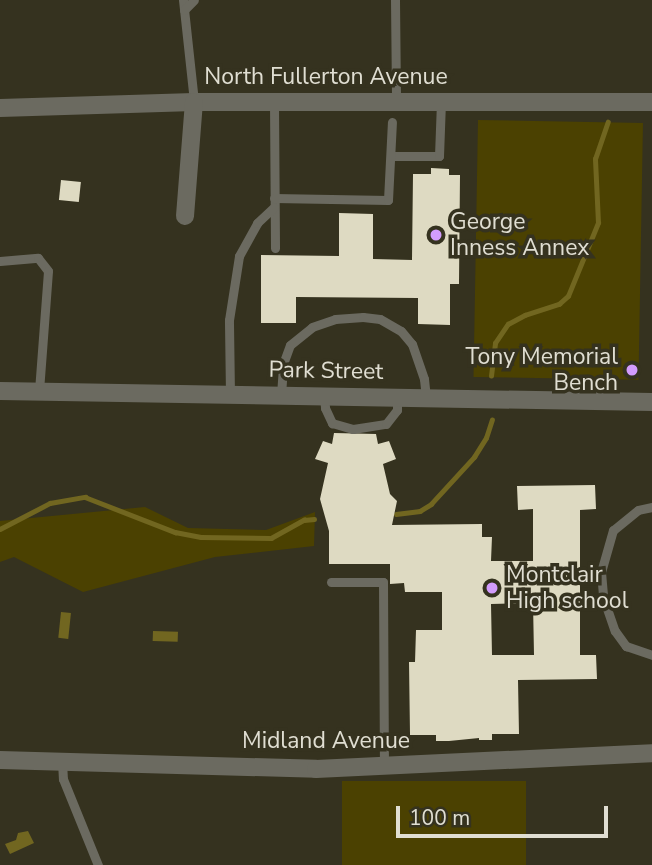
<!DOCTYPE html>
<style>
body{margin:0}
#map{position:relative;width:652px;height:865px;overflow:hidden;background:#35321f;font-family:"Nunito Sans",sans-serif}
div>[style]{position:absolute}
.green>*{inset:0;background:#4b4101;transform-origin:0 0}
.water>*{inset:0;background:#716620;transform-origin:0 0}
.stream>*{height:4.5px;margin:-2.25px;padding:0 2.25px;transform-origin:2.25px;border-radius:2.25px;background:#716620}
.building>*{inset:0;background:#dedac2;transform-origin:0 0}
.service>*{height:9px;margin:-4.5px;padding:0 4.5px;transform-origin:4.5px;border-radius:4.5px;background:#6b6a60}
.minor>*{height:18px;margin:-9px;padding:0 9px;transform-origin:9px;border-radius:9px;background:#6b6a60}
.tertiary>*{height:18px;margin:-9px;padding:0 9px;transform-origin:9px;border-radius:9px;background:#6b6a60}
.dots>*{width:19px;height:19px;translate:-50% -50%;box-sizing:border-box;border:4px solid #35321f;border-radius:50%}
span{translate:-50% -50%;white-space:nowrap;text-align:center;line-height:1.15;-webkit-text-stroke:7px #35321f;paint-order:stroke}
.street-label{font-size:23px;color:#e0ded2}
.poi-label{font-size:23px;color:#e0ded2}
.left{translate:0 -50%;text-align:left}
.right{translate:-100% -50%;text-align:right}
.scale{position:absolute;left:396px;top:806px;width:212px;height:32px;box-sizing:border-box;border:4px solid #e0ded2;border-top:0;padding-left:9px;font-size:21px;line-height:24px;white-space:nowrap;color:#e0ded2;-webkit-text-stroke:5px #35321f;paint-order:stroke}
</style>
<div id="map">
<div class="green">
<i style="left:478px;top:120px;width:165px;height:257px;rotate:1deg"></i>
<i style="clip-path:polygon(145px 507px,188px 528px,266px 530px,315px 512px,314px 546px,215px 557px,83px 592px,14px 557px,0 562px,0 521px)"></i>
<i style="left:342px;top:781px;width:184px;height:84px"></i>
</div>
<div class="water">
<i style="left:61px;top:612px;width:10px;height:26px;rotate:6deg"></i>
<i style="left:153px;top:631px;width:25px;height:10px;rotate:2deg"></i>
<i style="clip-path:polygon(28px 831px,34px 843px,10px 854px,5px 844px,16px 840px,18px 833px)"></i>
</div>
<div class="stream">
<i style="left:491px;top:376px;width:33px;rotate:-83deg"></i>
<i style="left:495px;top:343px;width:23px;rotate:-56deg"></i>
<i style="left:508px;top:324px;width:19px;rotate:-28deg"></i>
<i style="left:525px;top:315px;width:36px;rotate:-18deg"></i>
<i style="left:559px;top:304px;width:12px;rotate:-42deg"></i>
<i style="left:568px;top:296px;width:79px;rotate:-67.7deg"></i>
<i style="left:598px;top:223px;width:64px;rotate:-92.7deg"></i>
<i style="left:595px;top:159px;width:39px;rotate:-71deg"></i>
<i style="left:396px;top:514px;width:24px;rotate:-7deg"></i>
<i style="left:420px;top:511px;width:13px;rotate:-32deg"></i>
<i style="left:431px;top:504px;width:64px;rotate:-47.5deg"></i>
<i style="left:474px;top:457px;width:22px;rotate:-58deg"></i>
<i style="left:486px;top:438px;width:19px;rotate:-72deg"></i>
<i style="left:0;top:529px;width:56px;rotate:-27.5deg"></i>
<i style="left:50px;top:503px;width:36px;rotate:-10deg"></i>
<i style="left:85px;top:497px;width:97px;rotate:21.3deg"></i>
<i style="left:175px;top:532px;width:26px;rotate:11deg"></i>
<i style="left:201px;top:537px;width:70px;rotate:0.8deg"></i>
<i style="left:271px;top:538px;width:38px;rotate:-29deg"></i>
<i style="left:304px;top:520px;width:10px;rotate:-6deg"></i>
</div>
<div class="building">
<i style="clip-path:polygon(431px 168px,449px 169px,449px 175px,460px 175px,459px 284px,450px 284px,450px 325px,418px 324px,418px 298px,296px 297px,296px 323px,261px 323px,261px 255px,339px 256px,339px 213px,373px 214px,373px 259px,412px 260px,413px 174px,431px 174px)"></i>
<i style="left:61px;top:180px;width:20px;height:20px;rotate:6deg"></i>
<i style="clip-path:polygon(evenodd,334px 433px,376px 434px,378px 444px,389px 441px,396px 459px,383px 464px,390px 494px,397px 501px,392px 525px,482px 524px,482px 537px,492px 537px,491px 561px,533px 561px,533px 509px,518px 510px,517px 486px,595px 485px,596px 509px,580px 510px,580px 655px,596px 655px,597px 679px,518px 680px,519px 734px,492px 734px,492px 740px,479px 740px,479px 738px,449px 741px,436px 741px,436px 735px,410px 735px,409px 662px,415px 662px,416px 630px,442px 630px,442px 592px,405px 592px,404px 583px,390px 584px,390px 564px,329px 564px,329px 531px,320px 499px,328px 463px,315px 459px,323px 441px,332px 444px,334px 433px,533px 603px,534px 655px,492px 655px,491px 604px,533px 603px)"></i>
</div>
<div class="service">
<i style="left:183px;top:0;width:103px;rotate:83.8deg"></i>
<i style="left:395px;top:0;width:102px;rotate:89.4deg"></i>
<i style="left:184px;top:10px;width:14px;rotate:-45deg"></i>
<i style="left:274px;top:103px;width:145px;rotate:89.6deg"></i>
<i style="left:392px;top:156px;width:47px"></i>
<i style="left:439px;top:156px;width:54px;rotate:-87.9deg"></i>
<i style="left:274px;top:198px;width:114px;rotate:1deg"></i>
<i style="left:388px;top:200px;width:78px;rotate:-87.1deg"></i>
<i style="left:0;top:261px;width:38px;rotate:-5deg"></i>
<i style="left:38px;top:258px;width:16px;rotate:52deg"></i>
<i style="left:48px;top:271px;width:120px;rotate:94.3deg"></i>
<i style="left:230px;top:395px;width:75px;rotate:-90.8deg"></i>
<i style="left:229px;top:320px;width:65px;rotate:-81.1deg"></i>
<i style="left:239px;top:256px;width:38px;rotate:-61deg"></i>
<i style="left:257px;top:223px;width:23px;rotate:-43deg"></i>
<i style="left:281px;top:395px;width:31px;rotate:-86deg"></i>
<i style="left:283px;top:364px;width:20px;rotate:-70deg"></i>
<i style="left:290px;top:345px;width:28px;rotate:-39deg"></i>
<i style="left:312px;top:327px;width:24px;rotate:-19deg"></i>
<i style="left:335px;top:319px;width:28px;rotate:-4deg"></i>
<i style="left:363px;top:317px;width:17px;rotate:7deg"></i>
<i style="left:380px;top:319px;width:24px;rotate:30deg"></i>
<i style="left:401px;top:331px;width:17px;rotate:50deg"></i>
<i style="left:412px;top:344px;width:37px;rotate:71deg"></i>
<i style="left:424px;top:379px;width:18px;rotate:84deg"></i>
<i style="left:324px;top:396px;width:12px;rotate:85deg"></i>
<i style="left:325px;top:408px;width:17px;rotate:65deg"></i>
<i style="left:332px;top:423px;width:22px;rotate:16deg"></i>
<i style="left:353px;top:429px;width:33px;rotate:-9deg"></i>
<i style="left:386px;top:424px;width:18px;rotate:-52deg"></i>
<i style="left:397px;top:410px;width:13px;rotate:-90deg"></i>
<i style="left:652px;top:507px;width:14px;rotate:168deg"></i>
<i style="left:638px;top:510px;width:32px;rotate:141deg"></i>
<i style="left:613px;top:530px;width:44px;rotate:105.9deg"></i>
<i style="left:601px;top:572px;width:25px;rotate:85deg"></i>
<i style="left:603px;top:597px;width:36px;rotate:71deg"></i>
<i style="left:615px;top:631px;width:19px;rotate:54deg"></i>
<i style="left:626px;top:646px;width:28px;rotate:19deg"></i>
<i style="left:331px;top:582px;width:52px"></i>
<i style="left:383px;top:582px;width:185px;rotate:89.7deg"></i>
<i style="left:62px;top:761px;width:18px;rotate:87deg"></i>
<i style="left:63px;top:779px;width:93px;rotate:67.9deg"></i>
</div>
<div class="minor">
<i style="left:0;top:108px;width:194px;rotate:-1.8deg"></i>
<i style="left:194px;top:102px;width:458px"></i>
<i style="left:185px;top:216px;width:114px;rotate:-85.5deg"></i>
<i style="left:0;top:760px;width:316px;rotate:1.6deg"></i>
<i style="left:316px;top:769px;width:336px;rotate:-2.7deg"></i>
</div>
<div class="tertiary">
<i style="left:0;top:391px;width:652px;rotate:0.97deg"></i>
</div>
<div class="dots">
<i style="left:436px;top:235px;background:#d39cfc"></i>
<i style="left:632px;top:370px;background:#d39cfc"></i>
<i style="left:492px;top:588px;background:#d39cfc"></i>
</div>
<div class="street-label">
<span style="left:326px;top:77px">North Fullerton Avenue</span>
<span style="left:326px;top:371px;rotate:1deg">Park Street</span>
<span style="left:326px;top:741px">Midland Avenue</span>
</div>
<div class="poi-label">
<span class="left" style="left:450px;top:235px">George<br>Inness Annex</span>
<span class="right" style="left:618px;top:370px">Tony Memorial<br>Bench</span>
<span class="left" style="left:506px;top:588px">Montclair<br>High school</span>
</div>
<div class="scale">100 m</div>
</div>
